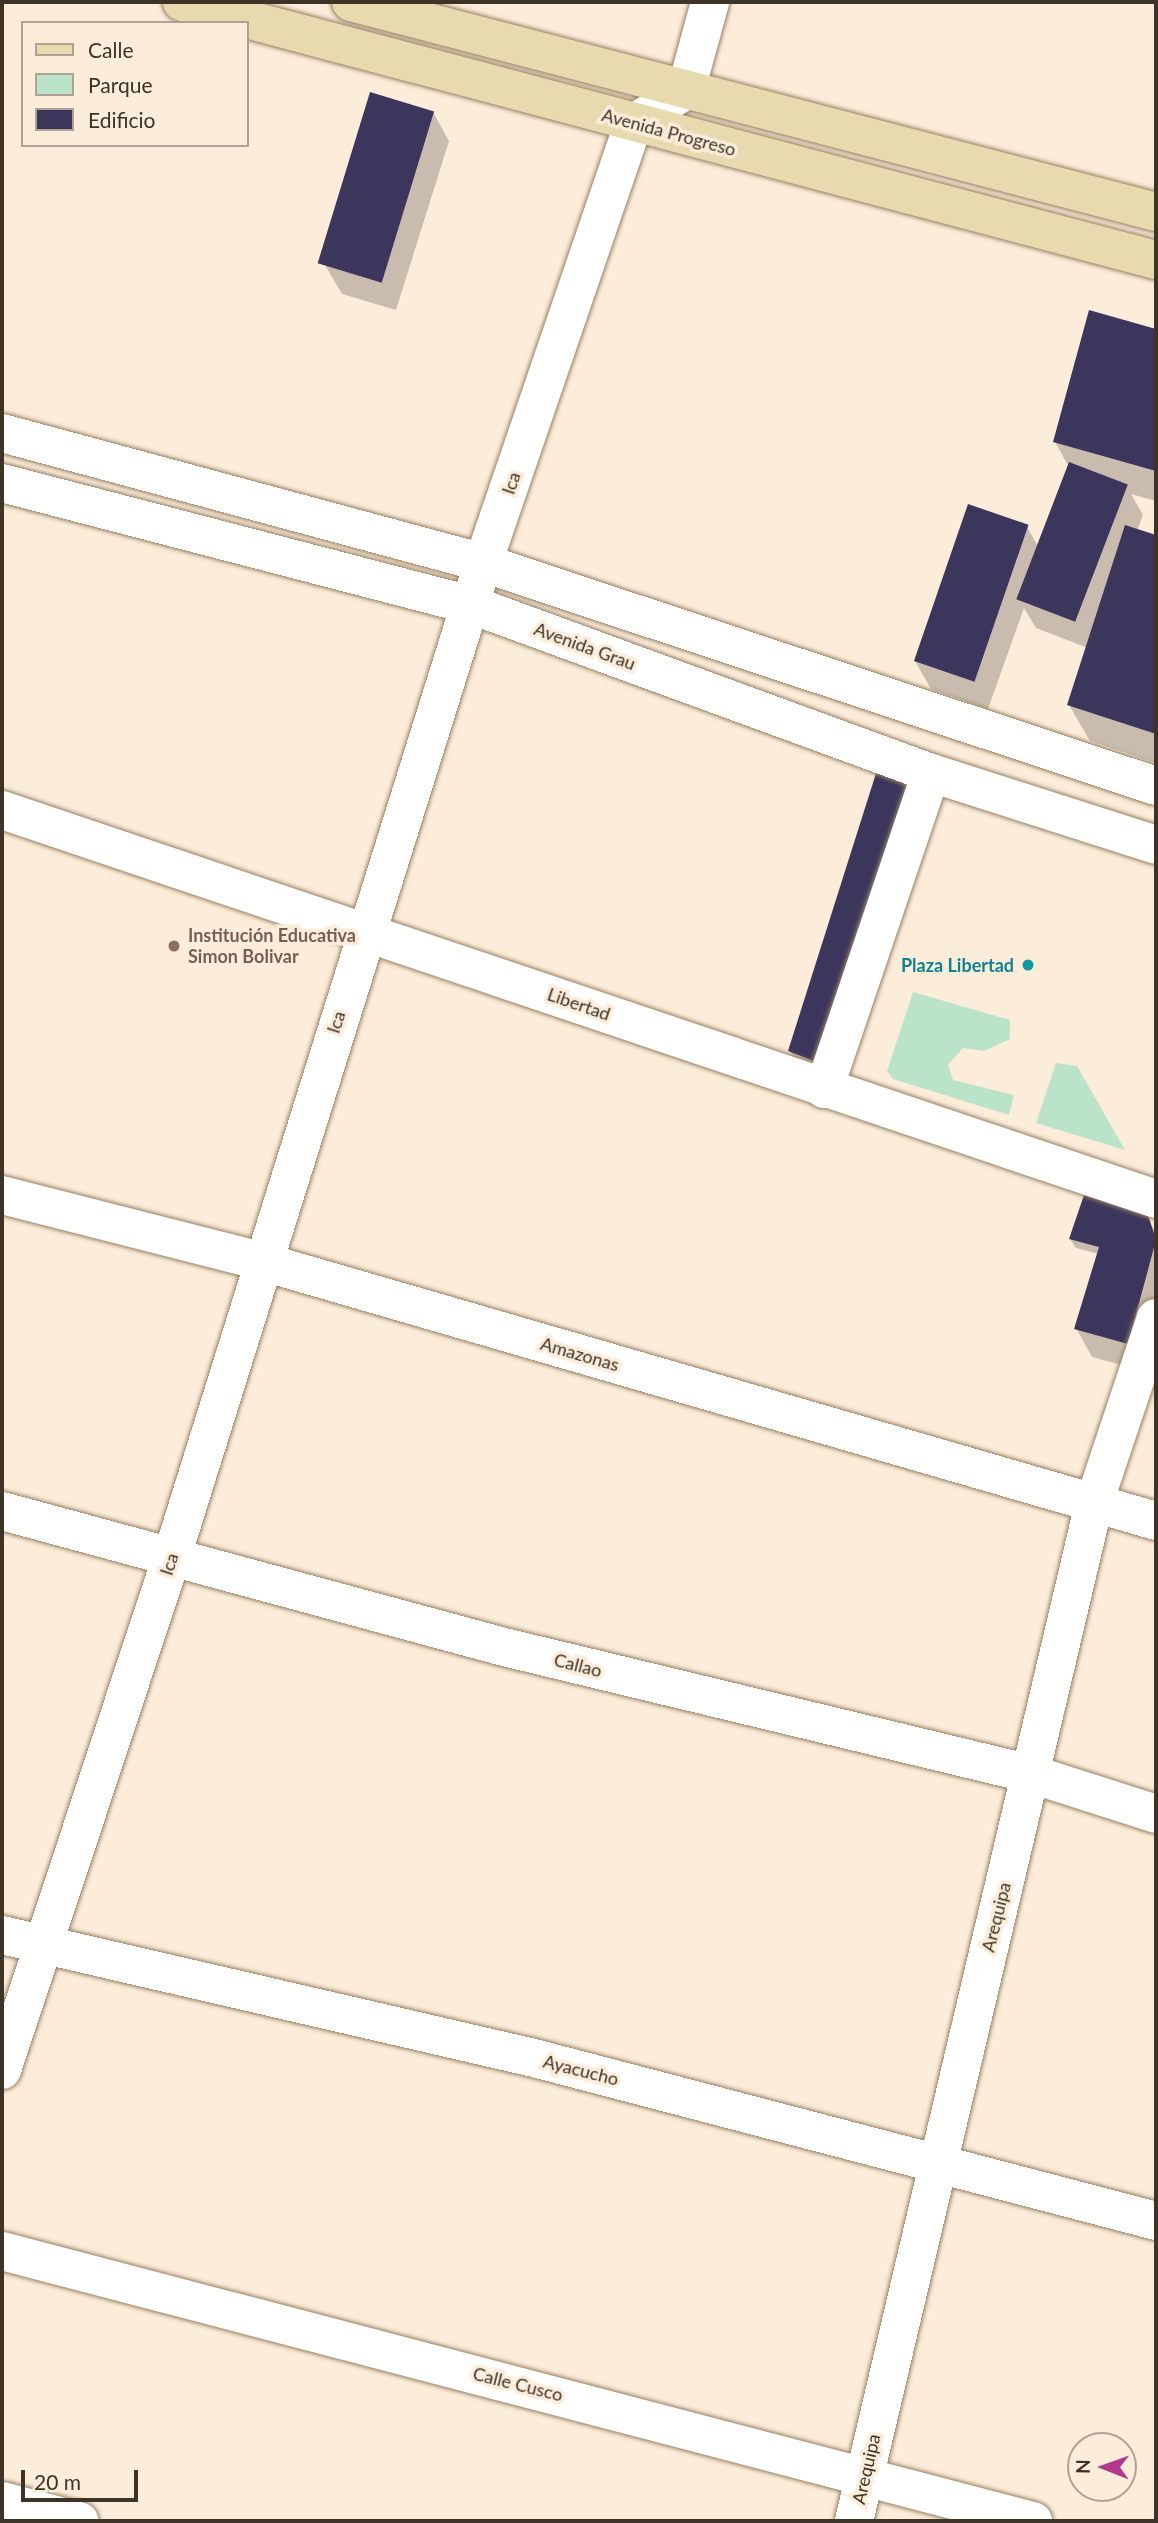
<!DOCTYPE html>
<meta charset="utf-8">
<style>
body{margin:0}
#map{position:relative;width:1158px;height:2523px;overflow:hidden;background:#fcecda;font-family:Lato,sans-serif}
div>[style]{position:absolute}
.green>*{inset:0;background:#bbe3ca}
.shadow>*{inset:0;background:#0003}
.building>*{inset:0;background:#3c365c;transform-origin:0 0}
.roads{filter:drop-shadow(0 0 2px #978063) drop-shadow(0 0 2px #978063)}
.street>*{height:38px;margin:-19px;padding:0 19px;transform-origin:19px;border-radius:19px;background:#fff}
.secondary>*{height:38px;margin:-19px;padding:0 19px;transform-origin:19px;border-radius:19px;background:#fff}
.primary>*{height:38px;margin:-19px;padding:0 19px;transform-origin:19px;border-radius:19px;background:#e7daaf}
.dots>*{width:19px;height:19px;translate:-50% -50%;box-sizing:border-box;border:4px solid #fcecda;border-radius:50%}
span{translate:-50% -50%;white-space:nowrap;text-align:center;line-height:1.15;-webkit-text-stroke:7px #fcecda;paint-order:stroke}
.street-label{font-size:18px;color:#3d3327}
.education-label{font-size:18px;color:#785e54;font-weight:700}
.left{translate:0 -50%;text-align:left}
.culture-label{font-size:18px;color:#0d838f;font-weight:700}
.right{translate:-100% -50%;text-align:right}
.frame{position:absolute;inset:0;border:4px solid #3d3327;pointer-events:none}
.legend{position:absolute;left:21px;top:21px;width:228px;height:126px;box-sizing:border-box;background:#fcecda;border:2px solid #b0a292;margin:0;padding:9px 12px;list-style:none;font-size:21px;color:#3d3327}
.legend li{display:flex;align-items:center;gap:14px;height:35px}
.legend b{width:35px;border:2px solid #b0a292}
.north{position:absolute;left:1067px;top:2432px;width:70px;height:70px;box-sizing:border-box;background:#fcecda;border:2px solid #b0a292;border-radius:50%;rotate:271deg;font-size:19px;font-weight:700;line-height:28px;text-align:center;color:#3d3327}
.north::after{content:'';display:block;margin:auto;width:24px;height:32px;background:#b2398d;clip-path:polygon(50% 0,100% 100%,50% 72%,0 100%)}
.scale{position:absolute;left:21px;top:2470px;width:117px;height:32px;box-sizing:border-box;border:4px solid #3d3327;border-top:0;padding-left:9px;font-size:21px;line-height:24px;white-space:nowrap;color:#3d3327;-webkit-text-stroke:5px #fcecda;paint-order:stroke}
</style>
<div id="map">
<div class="green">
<i style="clip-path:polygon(913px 992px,1010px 1020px,1010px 1039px,984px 1051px,963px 1048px,948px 1065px,953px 1080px,1014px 1095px,1009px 1115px,893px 1079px,887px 1071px)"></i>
<i style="clip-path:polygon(1056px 1063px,1077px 1066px,1125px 1150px,1036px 1123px)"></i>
</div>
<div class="shadow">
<i style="clip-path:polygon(386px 2px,443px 2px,440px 15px)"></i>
<i style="clip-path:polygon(433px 112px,449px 141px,396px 310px,342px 294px,325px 265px)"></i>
<i style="clip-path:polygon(1091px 312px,1156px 331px,1156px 501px,1131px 494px,1143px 515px,1137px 531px,1156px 537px,1156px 763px,1090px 741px,1069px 705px,1088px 648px,1036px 628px,1024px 608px,988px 709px,931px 689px,915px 661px,1027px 527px,1039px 548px,1069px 467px,1055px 442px)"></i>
<i style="clip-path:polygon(901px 776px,918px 805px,806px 1079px,790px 1051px)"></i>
<i style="clip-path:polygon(1147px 1217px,1156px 1233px,1156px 1330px,1144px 1371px,1092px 1357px,1076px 1328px,1099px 1254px,1076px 1248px,1070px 1239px)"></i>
</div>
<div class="building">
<i style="left:370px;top:92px;width:67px;height:179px;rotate:17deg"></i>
<i style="clip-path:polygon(1089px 310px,1156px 329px,1156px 471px,1053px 442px)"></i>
<i style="left:1069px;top:462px;width:63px;height:147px;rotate:21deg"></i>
<i style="left:968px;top:504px;width:64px;height:166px;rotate:19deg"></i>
<i style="clip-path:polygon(1125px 525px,1156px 535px,1156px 734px,1067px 705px)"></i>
<i style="clip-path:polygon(878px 767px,902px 774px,910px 801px,821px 1064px,788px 1051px)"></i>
<i style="clip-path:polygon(1084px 1195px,1148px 1215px,1156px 1240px,1128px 1344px,1074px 1329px,1099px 1247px,1069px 1239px)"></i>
</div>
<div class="roads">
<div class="street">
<i style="left:2px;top:810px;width:1218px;rotate:18.63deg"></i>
<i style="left:824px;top:1089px;width:334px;rotate:-71.3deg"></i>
<i style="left:2px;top:1195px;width:266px;rotate:14.3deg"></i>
<i style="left:260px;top:1261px;width:933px;rotate:16.18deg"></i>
<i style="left:2px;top:1511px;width:520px;rotate:15.16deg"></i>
<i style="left:504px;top:1647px;width:542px;rotate:13.55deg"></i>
<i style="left:1031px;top:1774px;width:131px;rotate:17.7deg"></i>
<i style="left:2px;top:1935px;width:546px;rotate:13.02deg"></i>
<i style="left:534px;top:2058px;width:643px;rotate:14.68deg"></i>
<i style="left:2px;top:2070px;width:541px;rotate:-71.7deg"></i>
<i style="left:172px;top:1556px;width:1041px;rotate:-72.61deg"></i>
<i style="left:483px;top:563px;width:465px;rotate:-71.1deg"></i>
<i style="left:634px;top:123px;width:62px;rotate:-32.4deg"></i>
<i style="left:686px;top:90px;width:91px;rotate:-74.7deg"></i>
<i style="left:2px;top:2251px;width:1066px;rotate:14.68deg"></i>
<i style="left:2px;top:2501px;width:80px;rotate:14.6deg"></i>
<i style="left:854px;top:2521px;width:1046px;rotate:-76.73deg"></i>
<i style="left:1094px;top:1503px;width:195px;rotate:-71.5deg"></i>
</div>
<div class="secondary">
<i style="left:2px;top:433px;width:498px;rotate:15.1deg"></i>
<i style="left:483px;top:563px;width:709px;rotate:18.33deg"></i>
<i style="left:2px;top:483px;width:486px;rotate:14.6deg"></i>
<i style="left:472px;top:605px;width:489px;rotate:20.1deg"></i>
<i style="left:931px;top:773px;width:236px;rotate:17.7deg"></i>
</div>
<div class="primary">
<i style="left:182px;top:2px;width:1008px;rotate:14.84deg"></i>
<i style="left:351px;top:2px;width:832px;rotate:14.62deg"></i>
</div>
</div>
<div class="dots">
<i style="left:174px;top:946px;background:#8d6e63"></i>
<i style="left:1028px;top:965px;background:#0f9aa8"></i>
</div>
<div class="street-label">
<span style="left:669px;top:132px;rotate:15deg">Avenida Progreso</span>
<span style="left:511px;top:483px;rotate:-71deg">Ica</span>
<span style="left:585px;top:646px;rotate:20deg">Avenida Grau</span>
<span style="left:579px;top:1004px;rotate:19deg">Libertad</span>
<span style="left:336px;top:1022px;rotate:-72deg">Ica</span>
<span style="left:580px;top:1354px;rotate:16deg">Amazonas</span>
<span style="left:169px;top:1564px;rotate:-72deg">Ica</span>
<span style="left:578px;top:1665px;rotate:14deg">Callao</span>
<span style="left:996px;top:1917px;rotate:-76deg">Arequipa</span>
<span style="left:581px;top:2070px;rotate:14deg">Ayacucho</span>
<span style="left:518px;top:2384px;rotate:14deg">Calle Cusco</span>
<span style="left:866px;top:2469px;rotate:-77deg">Arequipa</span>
</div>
<div class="education-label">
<span class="left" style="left:188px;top:946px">Institución Educativa<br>Simon Bolivar</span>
</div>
<div class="culture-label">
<span class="right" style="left:1014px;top:965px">Plaza Libertad</span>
</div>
<div class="frame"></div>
<ul class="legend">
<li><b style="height:9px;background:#e7daaf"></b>Calle</li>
<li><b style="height:19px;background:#bbe3ca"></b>Parque</li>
<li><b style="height:19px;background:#3c365c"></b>Edificio</li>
</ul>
<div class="north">N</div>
<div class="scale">20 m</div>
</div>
